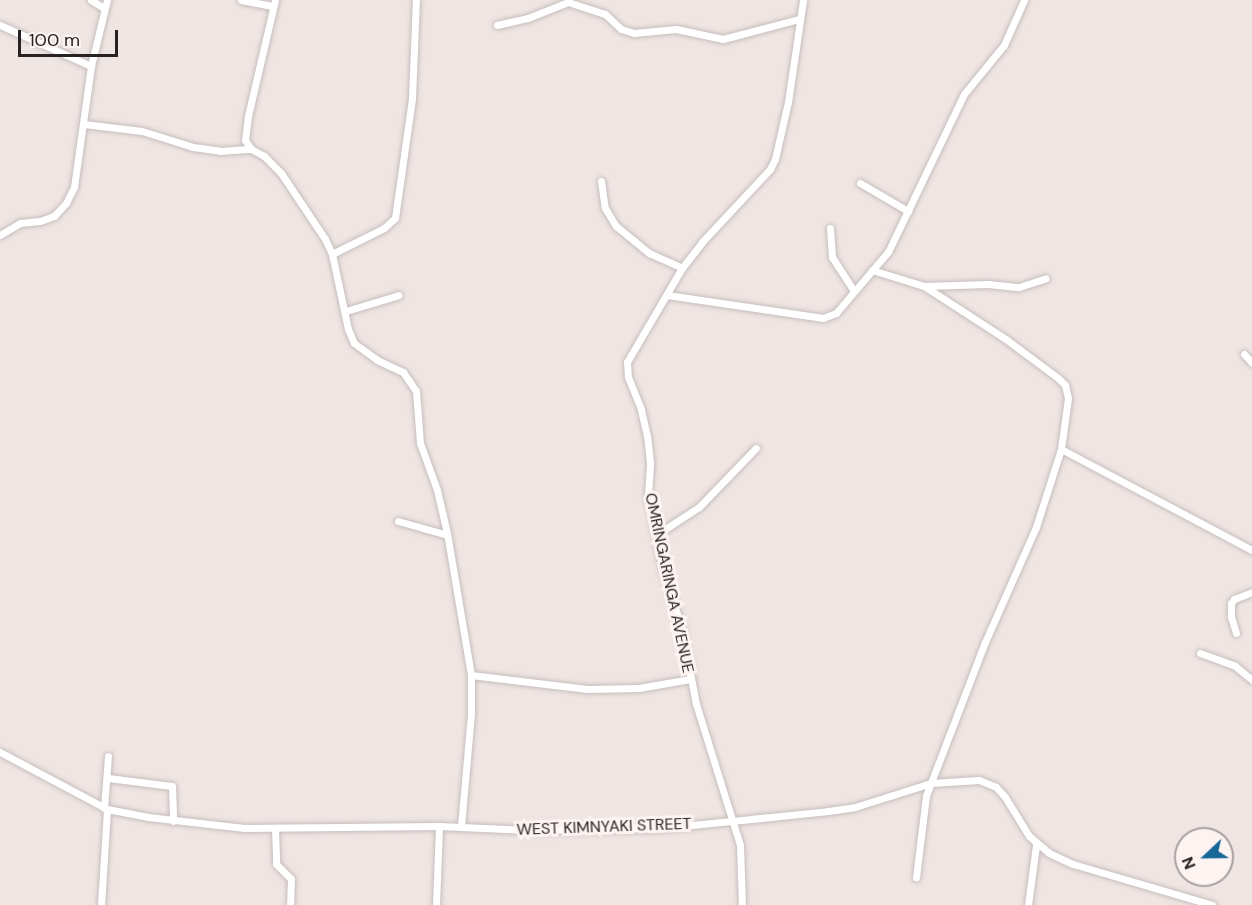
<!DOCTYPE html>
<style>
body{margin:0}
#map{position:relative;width:1252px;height:905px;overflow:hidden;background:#efe6e4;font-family:"DM Sans",sans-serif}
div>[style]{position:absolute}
.roads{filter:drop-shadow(0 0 2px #c7bebc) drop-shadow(0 0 2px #c7bebc)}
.minor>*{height:7px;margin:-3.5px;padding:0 3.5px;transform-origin:3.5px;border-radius:3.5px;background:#fff}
span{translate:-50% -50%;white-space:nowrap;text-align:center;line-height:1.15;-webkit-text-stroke:6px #fdf4f2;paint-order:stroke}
.street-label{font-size:16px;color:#262222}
.north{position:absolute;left:1174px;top:827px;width:60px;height:60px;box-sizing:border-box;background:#fdf4f2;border:2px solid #a7a09f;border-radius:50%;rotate:248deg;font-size:16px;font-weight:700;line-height:24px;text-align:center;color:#262222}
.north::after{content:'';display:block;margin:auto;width:21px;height:27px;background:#186799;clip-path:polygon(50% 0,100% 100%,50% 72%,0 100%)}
.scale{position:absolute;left:18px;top:30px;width:100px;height:27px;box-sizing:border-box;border:3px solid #262222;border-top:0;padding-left:8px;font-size:18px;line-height:21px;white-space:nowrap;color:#262222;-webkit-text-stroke:4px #fdf4f2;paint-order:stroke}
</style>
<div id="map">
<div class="roads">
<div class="minor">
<i style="left:91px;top:0;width:15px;rotate:32deg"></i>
<i style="left:241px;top:0;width:33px;rotate:11deg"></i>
<i style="left:275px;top:0;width:119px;rotate:103.1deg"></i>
<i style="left:248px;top:116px;width:24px;rotate:97deg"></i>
<i style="left:245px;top:140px;width:11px;rotate:56deg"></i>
<i style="left:251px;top:149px;width:15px;rotate:28deg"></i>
<i style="left:264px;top:156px;width:24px;rotate:45deg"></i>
<i style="left:281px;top:173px;width:79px;rotate:56.3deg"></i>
<i style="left:325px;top:239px;width:17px;rotate:65deg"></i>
<i style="left:332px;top:254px;width:77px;rotate:78deg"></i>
<i style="left:348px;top:329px;width:15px;rotate:67deg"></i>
<i style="left:354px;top:343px;width:29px;rotate:36deg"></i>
<i style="left:377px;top:360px;width:29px;rotate:25deg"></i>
<i style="left:403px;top:372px;width:23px;rotate:56deg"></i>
<i style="left:416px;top:391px;width:52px;rotate:85.6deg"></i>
<i style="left:420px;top:443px;width:50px;rotate:70.1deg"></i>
<i style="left:437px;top:490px;width:44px;rotate:76.9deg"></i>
<i style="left:447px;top:533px;width:144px;rotate:80.4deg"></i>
<i style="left:471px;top:675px;width:39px;rotate:90deg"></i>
<i style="left:471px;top:714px;width:113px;rotate:95.1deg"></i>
<i style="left:0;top:25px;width:100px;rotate:24.3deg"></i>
<i style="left:497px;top:25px;width:32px;rotate:-13deg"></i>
<i style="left:528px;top:18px;width:43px;rotate:-21.8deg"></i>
<i style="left:568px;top:2px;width:39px;rotate:18deg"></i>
<i style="left:605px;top:14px;width:22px;rotate:43deg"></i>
<i style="left:621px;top:29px;width:14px;rotate:17deg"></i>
<i style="left:634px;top:33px;width:42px;rotate:-5.4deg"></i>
<i style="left:676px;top:29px;width:48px;rotate:12deg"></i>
<i style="left:723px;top:39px;width:79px;rotate:-14.7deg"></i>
<i style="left:84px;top:124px;width:58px;rotate:6.9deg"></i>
<i style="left:142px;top:131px;width:53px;rotate:17.4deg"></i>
<i style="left:193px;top:147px;width:27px;rotate:8deg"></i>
<i style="left:220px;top:151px;width:31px;rotate:-4deg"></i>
<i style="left:601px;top:181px;width:27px;rotate:82deg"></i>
<i style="left:605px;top:208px;width:21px;rotate:59deg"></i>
<i style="left:616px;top:226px;width:43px;rotate:39.3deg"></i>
<i style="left:649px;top:253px;width:36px;rotate:24deg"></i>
<i style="left:860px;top:183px;width:56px;rotate:30.3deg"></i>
<i style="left:830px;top:228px;width:29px;rotate:86deg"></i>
<i style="left:832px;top:257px;width:40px;rotate:57.1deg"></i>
<i style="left:0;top:235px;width:23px;rotate:-31deg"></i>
<i style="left:20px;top:223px;width:20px;rotate:-6deg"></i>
<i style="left:40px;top:221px;width:15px;rotate:-20deg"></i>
<i style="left:54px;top:216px;width:18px;rotate:-47deg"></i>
<i style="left:66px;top:203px;width:18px;rotate:-63deg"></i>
<i style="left:74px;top:187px;width:122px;rotate:-82deg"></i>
<i style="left:91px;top:66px;width:68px;rotate:-76.4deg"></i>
<i style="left:332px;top:254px;width:58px;rotate:-26.6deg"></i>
<i style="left:384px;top:228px;width:15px;rotate:-42deg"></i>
<i style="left:395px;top:218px;width:121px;rotate:-81.9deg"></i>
<i style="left:412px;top:98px;width:98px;rotate:-87.7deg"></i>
<i style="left:872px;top:270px;width:54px;rotate:17.1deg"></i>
<i style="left:924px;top:286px;width:99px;rotate:33deg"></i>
<i style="left:1007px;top:340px;width:64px;rotate:36.7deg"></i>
<i style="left:1058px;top:378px;width:10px;rotate:45deg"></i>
<i style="left:1065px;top:385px;width:13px;rotate:77deg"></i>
<i style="left:1068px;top:398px;width:51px;rotate:97.8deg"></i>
<i style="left:1061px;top:449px;width:82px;rotate:107.8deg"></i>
<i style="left:1036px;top:527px;width:126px;rotate:113.9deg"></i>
<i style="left:985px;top:642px;width:165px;rotate:111deg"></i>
<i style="left:926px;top:796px;width:82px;rotate:97deg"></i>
<i style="left:924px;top:286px;width:64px;rotate:-1.8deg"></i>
<i style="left:988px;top:284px;width:31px;rotate:6deg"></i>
<i style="left:1019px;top:287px;width:28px;rotate:-18deg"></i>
<i style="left:667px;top:295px;width:158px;rotate:8.4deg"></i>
<i style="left:823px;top:318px;width:14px;rotate:-21deg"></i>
<i style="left:836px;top:313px;width:80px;rotate:-49.6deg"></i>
<i style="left:888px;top:252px;width:175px;rotate:-64.3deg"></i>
<i style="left:964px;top:94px;width:63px;rotate:-50.8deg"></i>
<i style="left:1004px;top:45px;width:49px;rotate:-66deg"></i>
<i style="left:346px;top:311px;width:55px;rotate:-16.8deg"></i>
<i style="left:1244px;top:354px;width:12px;rotate:48deg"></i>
<i style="left:1061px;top:449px;width:216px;rotate:27.9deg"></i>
<i style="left:398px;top:521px;width:51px;rotate:15.9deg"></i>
<i style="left:656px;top:535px;width:51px;rotate:-33.1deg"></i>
<i style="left:699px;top:507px;width:82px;rotate:-46deg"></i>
<i style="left:1236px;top:633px;width:17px;rotate:-107deg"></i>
<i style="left:1231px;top:617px;width:14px;rotate:-90deg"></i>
<i style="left:1231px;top:603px;width:5px;rotate:-53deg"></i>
<i style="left:1234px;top:599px;width:19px;rotate:-21deg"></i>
<i style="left:1200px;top:653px;width:37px;rotate:20deg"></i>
<i style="left:1235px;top:666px;width:22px;rotate:39deg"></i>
<i style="left:471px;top:675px;width:117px;rotate:6.9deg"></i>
<i style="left:587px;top:689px;width:52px;rotate:-1.1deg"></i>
<i style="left:639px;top:688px;width:52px;rotate:-10deg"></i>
<i style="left:0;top:752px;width:121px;rotate:28deg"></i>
<i style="left:107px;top:809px;width:42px;rotate:11deg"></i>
<i style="left:148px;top:817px;width:97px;rotate:6.5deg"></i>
<i style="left:244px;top:828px;width:195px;rotate:-0.6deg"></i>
<i style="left:439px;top:826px;width:89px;rotate:2.6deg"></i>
<i style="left:528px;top:830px;width:134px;rotate:-0.9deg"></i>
<i style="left:662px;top:828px;width:167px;rotate:-5.8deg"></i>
<i style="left:828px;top:811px;width:27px;rotate:-8deg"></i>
<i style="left:855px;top:807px;width:80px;rotate:-17.5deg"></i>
<i style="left:931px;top:783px;width:48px;rotate:-3.6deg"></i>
<i style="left:979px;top:780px;width:18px;rotate:22deg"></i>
<i style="left:996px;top:787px;width:13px;rotate:48deg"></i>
<i style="left:1005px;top:797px;width:46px;rotate:58.4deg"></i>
<i style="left:1029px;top:836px;width:26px;rotate:40deg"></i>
<i style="left:1049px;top:853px;width:26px;rotate:25deg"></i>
<i style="left:1073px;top:864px;width:145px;rotate:16.4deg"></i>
<i style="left:108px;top:778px;width:64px;rotate:7.1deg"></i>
<i style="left:172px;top:786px;width:35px;rotate:88deg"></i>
<i style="left:104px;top:808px;width:52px;rotate:-85.6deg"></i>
<i style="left:275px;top:828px;width:36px;rotate:88deg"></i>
<i style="left:276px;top:864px;width:21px;rotate:45deg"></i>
<i style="left:291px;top:879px;width:26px;rotate:92deg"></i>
<i style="left:101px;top:905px;width:96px;rotate:-86.4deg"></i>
<i style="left:436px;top:905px;width:79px;rotate:-87.8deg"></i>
<i style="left:742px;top:905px;width:60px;rotate:-91.9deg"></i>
<i style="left:740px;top:845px;width:148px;rotate:-107.3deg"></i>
<i style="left:696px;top:704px;width:79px;rotate:-100.9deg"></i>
<i style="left:681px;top:626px;width:59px;rotate:-107.8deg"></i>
<i style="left:663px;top:570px;width:77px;rotate:-101.2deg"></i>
<i style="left:648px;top:494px;width:31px;rotate:-86deg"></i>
<i style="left:650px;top:463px;width:27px;rotate:-96deg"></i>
<i style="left:647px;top:436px;width:28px;rotate:-103deg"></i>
<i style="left:641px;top:409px;width:35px;rotate:-112deg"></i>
<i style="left:628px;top:377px;width:15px;rotate:-94deg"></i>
<i style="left:627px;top:362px;width:109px;rotate:-59.7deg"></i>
<i style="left:682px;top:268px;width:33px;rotate:-52deg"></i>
<i style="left:702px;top:242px;width:100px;rotate:-47deg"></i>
<i style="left:770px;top:169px;width:11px;rotate:-63deg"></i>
<i style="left:775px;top:159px;width:58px;rotate:-77.2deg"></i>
<i style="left:788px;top:102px;width:103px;rotate:-81.6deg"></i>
<i style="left:1028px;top:905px;width:61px;rotate:-82.4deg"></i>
</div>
</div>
<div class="street-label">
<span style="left:669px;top:583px;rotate:78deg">OMRINGARINGA AVENUE</span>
<span style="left:604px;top:827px;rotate:-2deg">WEST KIMNYAKI STREET</span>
</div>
<div class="north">N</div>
<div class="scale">100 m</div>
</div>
